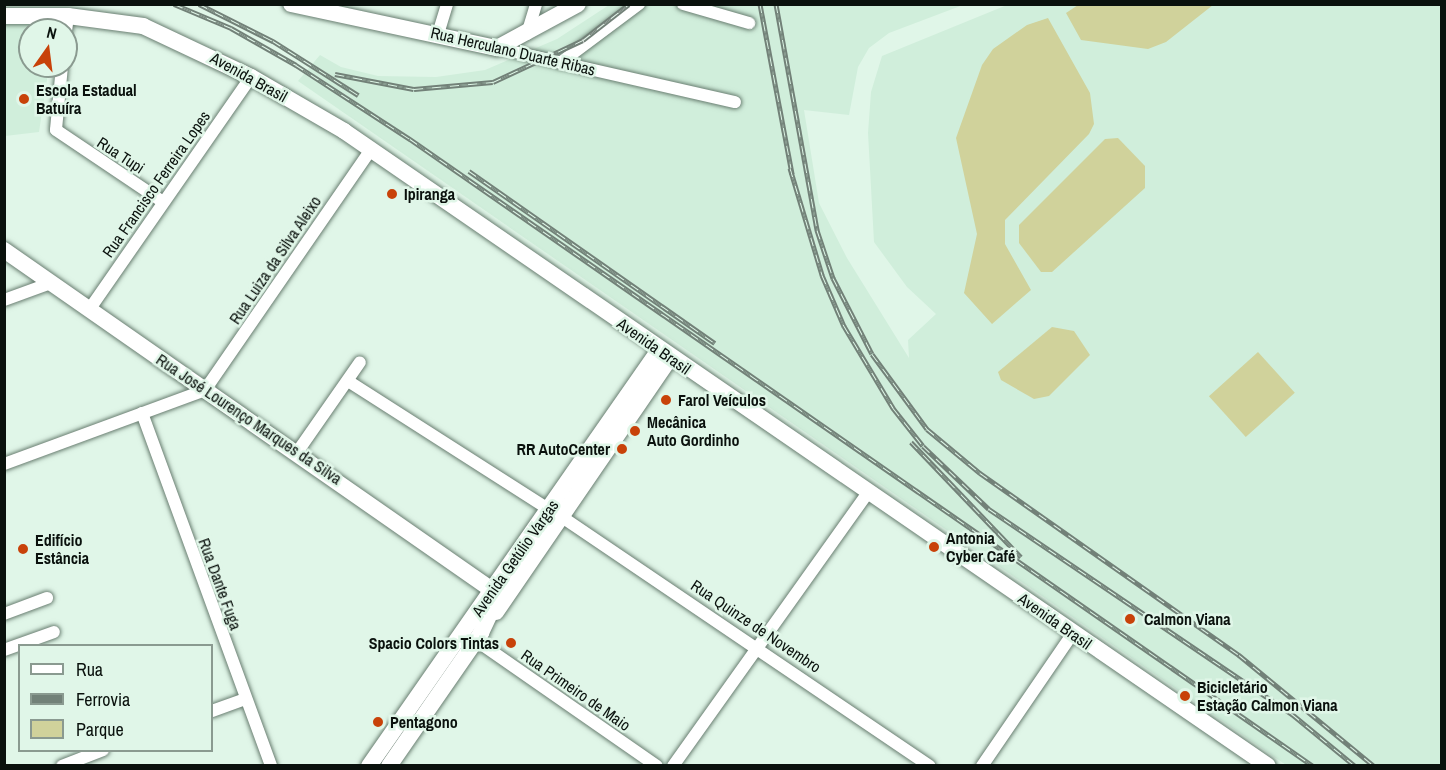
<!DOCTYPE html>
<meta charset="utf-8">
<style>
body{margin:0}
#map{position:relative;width:1446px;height:770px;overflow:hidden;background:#e0f6e8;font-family:"Archivo Narrow",sans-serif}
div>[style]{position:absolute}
.built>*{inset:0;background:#d0eedb}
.green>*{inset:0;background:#d0d29b;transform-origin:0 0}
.roads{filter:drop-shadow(0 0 2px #697e71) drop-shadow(0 0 2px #697e71)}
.street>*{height:12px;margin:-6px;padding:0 6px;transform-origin:6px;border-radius:6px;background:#fff}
.secondary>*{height:16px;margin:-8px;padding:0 8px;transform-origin:8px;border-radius:8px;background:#fff}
.rail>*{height:5px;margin-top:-2.5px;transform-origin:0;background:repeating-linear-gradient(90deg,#e0f6e8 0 9px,#728178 0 18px);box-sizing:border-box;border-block:2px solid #728178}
.dots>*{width:16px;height:16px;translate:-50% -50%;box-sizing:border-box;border:3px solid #e0f6e8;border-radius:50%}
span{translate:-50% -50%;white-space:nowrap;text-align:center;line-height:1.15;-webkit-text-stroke:5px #e0f6e8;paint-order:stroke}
.street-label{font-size:16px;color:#0a110d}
.poi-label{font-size:16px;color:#0a110d;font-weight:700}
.left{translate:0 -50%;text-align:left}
.right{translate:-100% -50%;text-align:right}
.frame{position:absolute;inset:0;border:6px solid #0a110d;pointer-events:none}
.legend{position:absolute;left:18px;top:644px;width:195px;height:108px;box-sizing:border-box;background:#e0f6e8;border:2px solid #8a9a90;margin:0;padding:8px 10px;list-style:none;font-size:18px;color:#0a110d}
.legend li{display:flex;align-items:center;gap:12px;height:30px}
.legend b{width:30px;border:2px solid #8a9a90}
.north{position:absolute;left:18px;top:18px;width:60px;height:60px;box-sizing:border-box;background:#e0f6e8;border:2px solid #8a9a90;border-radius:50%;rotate:14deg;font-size:16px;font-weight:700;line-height:24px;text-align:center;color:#0a110d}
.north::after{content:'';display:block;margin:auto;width:21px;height:27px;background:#c84209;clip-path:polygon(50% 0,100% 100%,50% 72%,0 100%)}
</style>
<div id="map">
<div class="built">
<i style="clip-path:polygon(609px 5px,963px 5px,889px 33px,869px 48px,858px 67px,849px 115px,804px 110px,819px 203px,847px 258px,909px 358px,908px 340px,936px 314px,907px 287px,874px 242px,868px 133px,871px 92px,882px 56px,1007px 5px,1441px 5px,1441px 765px,1286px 765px,298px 81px,320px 55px,341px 67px,378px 76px,436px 77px,485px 70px,557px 39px)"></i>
<i style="clip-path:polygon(56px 22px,55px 30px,30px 30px,30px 66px,49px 66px,39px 132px,5px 136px,5px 23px)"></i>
</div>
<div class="green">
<i style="clip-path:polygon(1078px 5px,1078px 4px,1213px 5px,1166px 42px,1148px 49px,1081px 40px,1066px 13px)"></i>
<i style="clip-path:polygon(1048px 18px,1090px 93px,1094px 124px,1089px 134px,1005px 220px,1005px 244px,1031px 290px,992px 324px,964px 293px,977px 234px,956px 138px,982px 65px,993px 49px,1027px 25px)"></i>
<i style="clip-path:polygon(1118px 138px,1145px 166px,1145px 188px,1052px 272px,1041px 272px,1019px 243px,1019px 225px,1105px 139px)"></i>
<i style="clip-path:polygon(1052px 327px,1074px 331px,1090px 355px,1049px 396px,1034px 399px,1001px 380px,998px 372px)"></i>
<i style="left:1258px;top:352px;width:55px;height:66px;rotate:48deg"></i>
</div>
<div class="roads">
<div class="street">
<i style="left:683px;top:4px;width:69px;rotate:16.1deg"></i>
<i style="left:66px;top:31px;width:15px;rotate:-82deg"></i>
<i style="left:438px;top:34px;width:31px;rotate:-73deg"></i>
<i style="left:527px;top:34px;width:31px;rotate:-73deg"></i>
<i style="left:497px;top:48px;width:244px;rotate:12.8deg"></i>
<i style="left:560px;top:63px;width:99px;rotate:-36.8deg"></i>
<i style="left:62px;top:66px;width:64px;rotate:95.4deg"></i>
<i style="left:56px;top:130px;width:129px;rotate:33.9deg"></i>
<i style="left:4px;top:300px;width:50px;rotate:-19.9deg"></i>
<i style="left:89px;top:310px;width:284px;rotate:-55.2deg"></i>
<i style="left:348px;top:381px;width:240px;rotate:32.6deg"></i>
<i style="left:142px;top:413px;width:376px;rotate:69.9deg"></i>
<i style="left:298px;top:451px;width:108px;rotate:-55.1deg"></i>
<i style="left:4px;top:464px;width:214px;rotate:-20.2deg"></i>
<i style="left:205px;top:390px;width:293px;rotate:-55.4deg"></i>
<i style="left:562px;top:517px;width:444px;rotate:34.1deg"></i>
<i style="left:4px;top:614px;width:46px;rotate:-20.4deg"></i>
<i style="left:477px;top:641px;width:219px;rotate:34.8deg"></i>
<i style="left:4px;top:650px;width:53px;rotate:-19.8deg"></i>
<i style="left:212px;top:711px;width:35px;rotate:-20deg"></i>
<i style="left:62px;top:766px;width:44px;rotate:-21.3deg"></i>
<i style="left:673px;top:766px;width:338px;rotate:-54.5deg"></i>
<i style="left:982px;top:766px;width:161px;rotate:-55.6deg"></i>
</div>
<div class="secondary">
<i style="left:291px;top:4px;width:211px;rotate:12.1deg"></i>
<i style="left:497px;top:48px;width:92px;rotate:-28.5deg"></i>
<i style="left:4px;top:16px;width:64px"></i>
<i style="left:68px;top:16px;width:76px;rotate:7.6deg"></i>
<i style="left:143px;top:26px;width:119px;rotate:25.3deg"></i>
<i style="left:251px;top:77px;width:108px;rotate:30.1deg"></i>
<i style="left:344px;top:131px;width:1121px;rotate:34.5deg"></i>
<i style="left:4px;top:250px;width:595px;rotate:34.87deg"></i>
<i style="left:492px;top:590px;width:13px;rotate:77deg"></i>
<i style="left:495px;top:603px;width:42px;rotate:115.3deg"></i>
<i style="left:496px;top:612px;width:308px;rotate:-55.6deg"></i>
<i style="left:369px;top:766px;width:507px;rotate:-55.12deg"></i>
<i style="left:389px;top:766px;width:162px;rotate:-55.3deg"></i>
</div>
</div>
<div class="rail">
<i style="left:174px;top:4px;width:62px;rotate:22.8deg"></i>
<i style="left:231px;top:28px;width:75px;rotate:29.6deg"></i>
<i style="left:296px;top:65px;width:136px;rotate:33deg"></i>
<i style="left:410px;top:139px;width:1099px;rotate:34.77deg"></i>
<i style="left:199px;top:4px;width:83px;rotate:26.6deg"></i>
<i style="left:273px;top:41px;width:101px;rotate:32.4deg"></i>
<i style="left:760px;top:4px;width:173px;rotate:79.3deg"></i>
<i style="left:776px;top:4px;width:230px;rotate:79.7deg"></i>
<i style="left:817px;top:230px;width:51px;rotate:71.6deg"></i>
<i style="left:833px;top:278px;width:85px;rotate:62.8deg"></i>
<i style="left:872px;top:354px;width:93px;rotate:53.7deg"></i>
<i style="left:927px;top:429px;width:69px;rotate:39.7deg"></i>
<i style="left:980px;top:473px;width:317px;rotate:35.1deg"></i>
<i style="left:1239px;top:655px;width:175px;rotate:39.4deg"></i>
<i style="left:335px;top:74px;width:80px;rotate:10.8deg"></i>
<i style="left:414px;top:89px;width:79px;rotate:-5.1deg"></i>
<i style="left:493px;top:82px;width:99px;rotate:-25deg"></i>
<i style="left:583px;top:40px;width:58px;rotate:-38deg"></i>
<i style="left:790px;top:168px;width:112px;rotate:73.3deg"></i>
<i style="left:822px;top:275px;width:56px;rotate:66.7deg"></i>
<i style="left:844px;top:326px;width:96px;rotate:59.1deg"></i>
<i style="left:893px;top:408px;width:48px;rotate:51.7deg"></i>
<i style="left:923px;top:446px;width:91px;rotate:43.7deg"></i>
<i style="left:989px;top:509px;width:366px;rotate:34.1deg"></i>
<i style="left:1292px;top:714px;width:82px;rotate:39.5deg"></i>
<i style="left:469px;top:171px;width:300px;rotate:35deg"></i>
<i style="left:911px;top:442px;width:159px;rotate:46.3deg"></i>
</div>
<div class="dots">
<i style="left:24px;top:99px;background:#c84209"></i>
<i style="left:392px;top:194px;background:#c84209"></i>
<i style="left:666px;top:400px;background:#c84209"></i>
<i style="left:635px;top:431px;background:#c84209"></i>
<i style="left:622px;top:449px;background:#c84209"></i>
<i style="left:934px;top:547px;background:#c84209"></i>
<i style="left:23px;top:549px;background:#c84209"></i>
<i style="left:1130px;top:619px;background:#c84209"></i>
<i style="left:511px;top:643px;background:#c84209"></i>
<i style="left:1185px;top:696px;background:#c84209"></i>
<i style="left:378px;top:722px;background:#c84209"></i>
</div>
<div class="street-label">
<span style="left:513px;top:51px;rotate:13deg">Rua Herculano Duarte Ribas</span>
<span style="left:249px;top:77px;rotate:29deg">Avenida Brasil</span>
<span style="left:121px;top:155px;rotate:33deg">Rua Tupi</span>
<span style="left:156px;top:184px;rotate:-55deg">Rua Francisco Ferreira Lopes</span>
<span style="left:275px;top:260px;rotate:-56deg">Rua Luiza da Silva Aleixo</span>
<span style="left:654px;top:346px;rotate:35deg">Avenida Brasil</span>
<span style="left:249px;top:419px;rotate:34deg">Rua José Lourenço Marques da Silva</span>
<span style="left:515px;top:558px;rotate:-55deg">Avenida Getúlio Vargas</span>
<span style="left:220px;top:584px;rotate:70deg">Rua Dante Fuga</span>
<span style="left:1055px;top:621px;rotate:35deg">Avenida Brasil</span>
<span style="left:756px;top:626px;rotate:34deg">Rua Quinze de Novembro</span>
<span style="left:576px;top:690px;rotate:35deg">Rua Primeiro de Maio</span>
</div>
<div class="poi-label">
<span class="left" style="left:36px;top:99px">Escola Estadual<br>Batuíra</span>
<span class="left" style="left:404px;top:194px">Ipiranga</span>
<span class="left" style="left:678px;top:400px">Farol Veículos</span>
<span class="left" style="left:647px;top:431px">Mecânica<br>Auto Gordinho</span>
<span class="right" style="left:610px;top:449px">RR AutoCenter</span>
<span class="left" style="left:946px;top:547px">Antonia<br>Cyber Café</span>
<span class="left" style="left:35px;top:549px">Edifício<br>Estância</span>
<span class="left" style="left:1144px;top:619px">Calmon Viana</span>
<span class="right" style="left:499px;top:643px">Spacio Colors Tintas</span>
<span class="left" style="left:1197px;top:696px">Bicicletário<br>Estação Calmon Viana</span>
<span class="left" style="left:390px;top:722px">Pentagono</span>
</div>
<div class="frame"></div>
<ul class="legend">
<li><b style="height:8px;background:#fff"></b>Rua</li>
<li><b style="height:8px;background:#728178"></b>Ferrovia</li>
<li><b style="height:16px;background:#d0d29b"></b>Parque</li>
</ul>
<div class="north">N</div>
</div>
